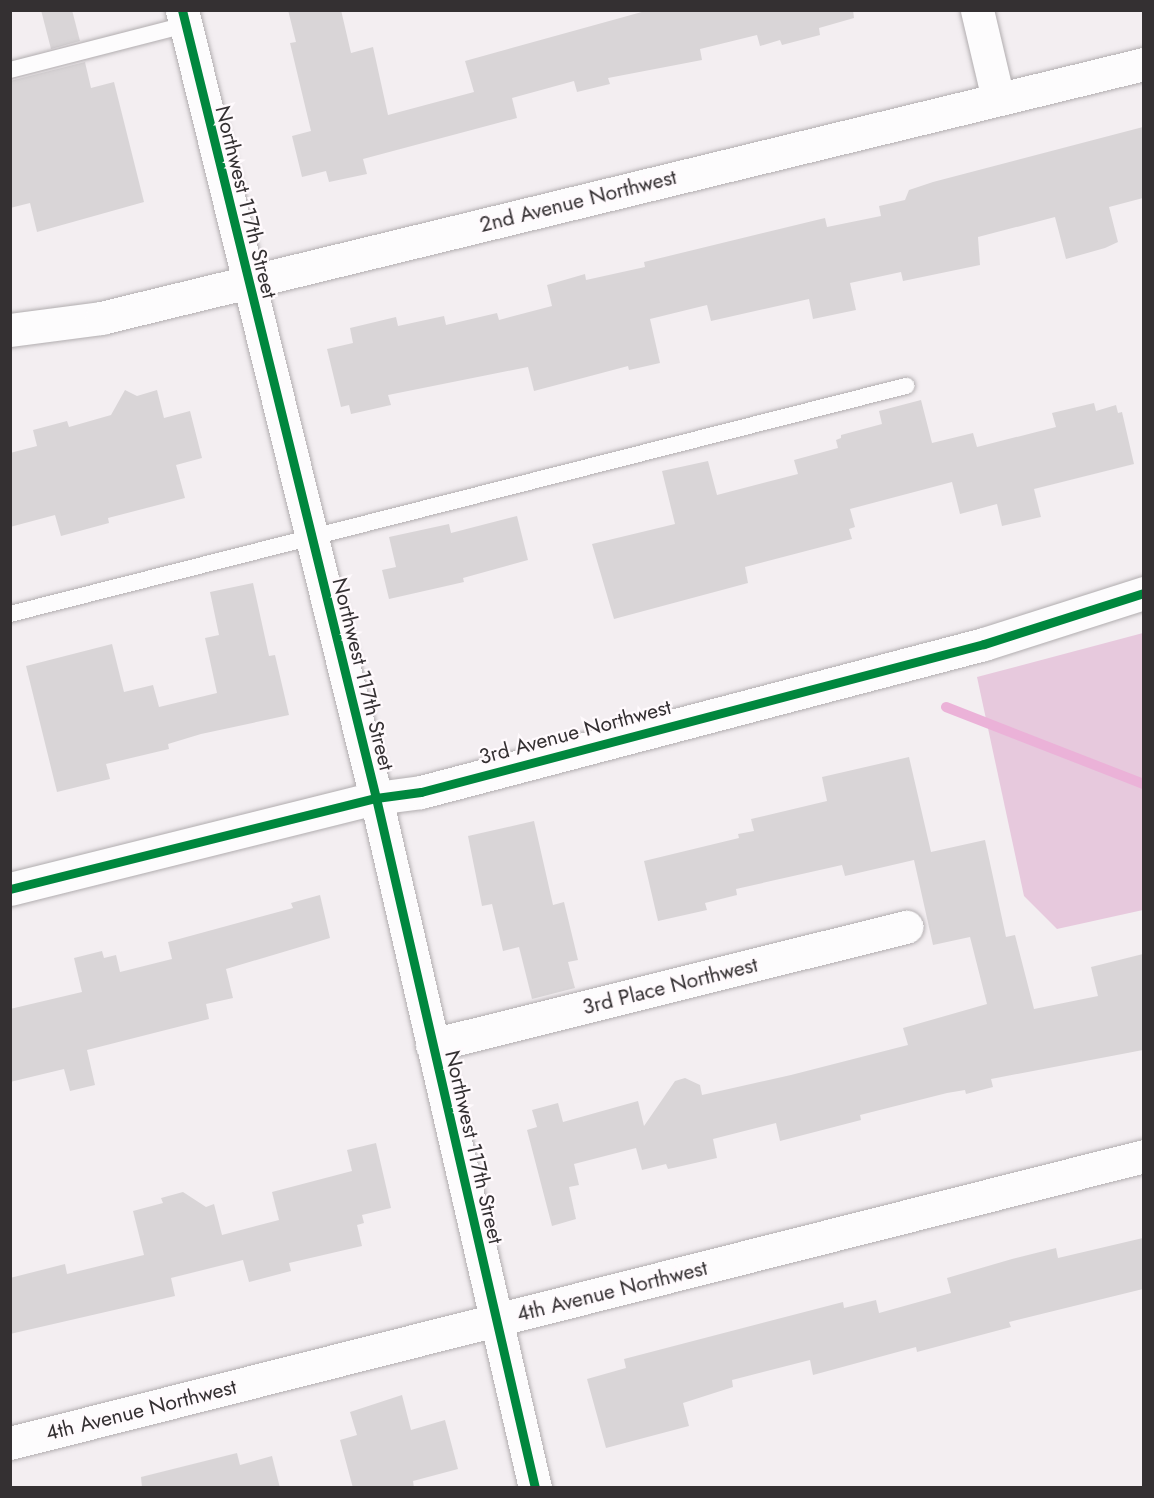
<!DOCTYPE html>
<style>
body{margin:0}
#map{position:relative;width:1154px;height:1498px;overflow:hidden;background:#f3eef1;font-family:Jost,sans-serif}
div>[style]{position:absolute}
.green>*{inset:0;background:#e7c9dd}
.stream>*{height:10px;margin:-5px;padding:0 5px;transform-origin:5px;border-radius:5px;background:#ebb2d8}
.building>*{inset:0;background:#d9d5d7}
.roads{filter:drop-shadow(0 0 2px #b1adaf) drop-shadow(0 0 2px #b1adaf)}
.service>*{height:16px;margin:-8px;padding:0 8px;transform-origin:8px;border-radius:8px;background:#fdfcfd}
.minor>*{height:33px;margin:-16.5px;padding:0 16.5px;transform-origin:16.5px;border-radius:16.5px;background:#fdfcfd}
.tertiary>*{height:33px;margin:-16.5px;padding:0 16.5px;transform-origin:16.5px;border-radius:16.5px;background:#fdfcfd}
.cycleway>*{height:9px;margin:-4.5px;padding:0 4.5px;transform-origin:4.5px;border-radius:4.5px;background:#00873e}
span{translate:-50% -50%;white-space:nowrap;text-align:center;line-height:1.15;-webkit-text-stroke:4.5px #fffafd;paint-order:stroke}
.street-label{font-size:21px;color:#343032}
.frame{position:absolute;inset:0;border:12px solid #343032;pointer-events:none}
</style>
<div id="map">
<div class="green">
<i style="clip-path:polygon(1143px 633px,1143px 910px,1057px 929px,1024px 896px,977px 677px)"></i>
</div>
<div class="stream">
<i style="left:946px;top:707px;width:212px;rotate:21.3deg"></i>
</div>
<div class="building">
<i style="clip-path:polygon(41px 10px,72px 10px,80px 41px,51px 49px)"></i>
<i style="clip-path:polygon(288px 10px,341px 10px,351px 53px,373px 47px,388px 115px,474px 92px,465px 61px,649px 10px,853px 10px,854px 18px,819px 28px,820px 35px,782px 45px,780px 40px,760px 46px,757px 35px,700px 49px,702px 60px,608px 78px,610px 84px,577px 92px,574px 81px,512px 98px,517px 118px,363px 159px,367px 174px,329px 182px,326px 171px,302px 177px,292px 136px,311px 131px,290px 43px,296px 42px)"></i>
<i style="clip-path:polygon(85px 62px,91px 88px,114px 82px,144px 202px,37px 232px,30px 203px,10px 208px,10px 81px)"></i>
<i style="clip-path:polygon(1143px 127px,1143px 198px,1109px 207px,1118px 242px,1105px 248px,1066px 259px,1055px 217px,978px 237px,980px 265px,903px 281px,901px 272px,850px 283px,856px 310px,813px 319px,809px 299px,711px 321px,707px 305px,650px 319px,660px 363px,629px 370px,628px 366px,534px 391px,528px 367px,388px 395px,391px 405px,351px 414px,349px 405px,341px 407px,327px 349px,353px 343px,350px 328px,396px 317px,398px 326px,444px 316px,446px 325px,497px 313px,499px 320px,552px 306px,547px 285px,585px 274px,586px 280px,645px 267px,644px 262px,825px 218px,827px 227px,881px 216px,879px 206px,905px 200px,909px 190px,933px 182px)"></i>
<i style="clip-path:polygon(125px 390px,137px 396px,157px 390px,164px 418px,190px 411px,202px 458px,176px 465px,185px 498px,108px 518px,109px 523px,61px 536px,55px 515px,10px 527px,10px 453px,37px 446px,33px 430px,67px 421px,69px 427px,111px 415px)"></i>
<i style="clip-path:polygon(921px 400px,932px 443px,973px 433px,977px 447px,1056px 427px,1052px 413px,1094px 403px,1096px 411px,1116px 405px,1118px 413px,1122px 412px,1134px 464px,1034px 489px,1041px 517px,1002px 526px,997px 504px,960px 514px,952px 482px,850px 509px,855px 527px,849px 529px,852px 539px,745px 567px,748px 583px,614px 619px,592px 544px,675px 524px,662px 471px,708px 461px,717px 495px,798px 474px,794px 460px,838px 448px,836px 440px,841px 438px,841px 435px,882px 424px,879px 411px)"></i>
<i style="clip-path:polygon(517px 516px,528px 560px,463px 578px,464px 582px,389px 599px,382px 570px,396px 567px,389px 537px,449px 524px,451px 533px)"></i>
<i style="clip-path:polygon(253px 583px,269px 656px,275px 655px,289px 715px,201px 734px,168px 744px,169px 749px,106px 764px,110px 779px,57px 792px,26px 666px,112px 644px,124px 692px,153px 685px,159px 707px,217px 693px,205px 638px,219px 635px,210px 592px)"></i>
<i style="clip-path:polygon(909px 757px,931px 852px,985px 840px,1006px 937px,1015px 935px,1034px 1009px,1098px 996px,1091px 967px,1143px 954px,1143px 1050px,991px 1079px,993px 1087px,966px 1094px,965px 1090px,947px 1093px,860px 1115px,861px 1120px,780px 1141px,776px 1123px,713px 1139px,717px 1158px,673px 1168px,668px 1169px,666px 1164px,642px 1170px,636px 1148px,574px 1164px,579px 1185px,569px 1187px,576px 1219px,552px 1226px,527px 1130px,537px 1127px,532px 1110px,558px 1103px,563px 1122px,638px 1101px,644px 1126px,675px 1081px,685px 1078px,700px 1085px,702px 1095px,791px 1075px,908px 1045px,903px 1028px,987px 1004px,970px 937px,933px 945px,914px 860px,845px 876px,842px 865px,736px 889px,737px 895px,705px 903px,707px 910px,658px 921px,644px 861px,739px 838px,738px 834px,754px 831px,751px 819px,827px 801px,822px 777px)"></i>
<i style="clip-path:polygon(534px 821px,553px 905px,564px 902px,578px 960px,568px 962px,575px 988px,532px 999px,519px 947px,503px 951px,492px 904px,482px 906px,468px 836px)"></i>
<i style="clip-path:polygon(320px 895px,330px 938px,226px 969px,233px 998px,206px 1004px,209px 1019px,87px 1050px,95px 1085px,70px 1091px,64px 1069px,10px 1082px,10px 1009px,82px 992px,74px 958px,102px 951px,104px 958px,116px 955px,120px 972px,172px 959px,168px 942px,293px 908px,291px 903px)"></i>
<i style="clip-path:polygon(376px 1143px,391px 1208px,362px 1215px,364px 1223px,357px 1225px,362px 1246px,289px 1263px,291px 1271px,249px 1282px,243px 1260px,171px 1278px,175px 1296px,10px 1334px,10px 1278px,65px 1264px,67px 1274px,144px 1255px,133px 1211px,163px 1203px,161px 1198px,183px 1192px,206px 1207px,214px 1204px,222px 1235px,279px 1220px,272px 1192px,352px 1171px,347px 1150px)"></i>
<i style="clip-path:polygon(1143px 1238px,1143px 1289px,1009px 1322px,1011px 1327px,917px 1352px,916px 1347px,813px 1375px,810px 1360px,732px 1380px,733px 1387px,683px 1403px,689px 1426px,606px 1448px,587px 1379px,626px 1368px,624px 1359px,843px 1302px,844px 1308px,876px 1300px,879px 1313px,951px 1293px,947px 1278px,1012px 1259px,1056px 1248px,1058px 1258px)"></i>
<i style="clip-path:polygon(402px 1395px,411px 1430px,445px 1420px,458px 1469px,413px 1481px,414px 1488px,353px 1488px,340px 1440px,357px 1435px,350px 1412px)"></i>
<i style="clip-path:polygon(237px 1453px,240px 1465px,272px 1456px,280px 1488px,142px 1488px,141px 1477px)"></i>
</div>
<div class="roads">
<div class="service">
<i style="left:10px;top:70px;width:181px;rotate:-14.4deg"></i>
<i style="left:10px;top:614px;width:925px;rotate:-14.28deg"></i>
</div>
<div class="minor">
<i style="left:182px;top:10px;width:812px;rotate:76.17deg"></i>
<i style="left:977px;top:10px;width:91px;rotate:76.7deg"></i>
<i style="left:10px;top:330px;width:92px;rotate:-7.5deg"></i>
<i style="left:101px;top:318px;width:1073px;rotate:-13.69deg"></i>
<i style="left:432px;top:1045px;width:489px;rotate:-14deg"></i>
<i style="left:10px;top:1443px;width:1170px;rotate:-14.2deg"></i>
</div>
<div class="tertiary">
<i style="left:376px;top:798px;width:708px;rotate:77.02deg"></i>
<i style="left:10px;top:889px;width:377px;rotate:-14deg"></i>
<i style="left:376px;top:798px;width:45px;rotate:-7.6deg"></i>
<i style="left:421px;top:792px;width:582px;rotate:-14.73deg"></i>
<i style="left:984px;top:644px;width:168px;rotate:-17.7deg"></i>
</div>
</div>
<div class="cycleway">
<i style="left:182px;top:10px;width:812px;rotate:76.17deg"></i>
<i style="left:376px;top:798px;width:708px;rotate:77.02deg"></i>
<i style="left:10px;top:889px;width:377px;rotate:-14deg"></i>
<i style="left:376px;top:798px;width:45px;rotate:-7.6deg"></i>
<i style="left:421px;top:792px;width:582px;rotate:-14.73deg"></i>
<i style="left:984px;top:644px;width:168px;rotate:-17.7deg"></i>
</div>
<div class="street-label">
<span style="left:578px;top:201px;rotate:-14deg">2nd Avenue Northwest</span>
<span style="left:246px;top:202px;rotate:76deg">Northwest 117th Street</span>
<span style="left:363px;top:674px;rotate:76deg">Northwest 117th Street</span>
<span style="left:575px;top:732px;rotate:-15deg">3rd Avenue Northwest</span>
<span style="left:670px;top:986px;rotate:-14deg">3rd Place Northwest</span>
<span style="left:474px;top:1147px;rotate:77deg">Northwest 117th Street</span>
<span style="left:612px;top:1291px;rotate:-14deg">4th Avenue Northwest</span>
<span style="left:141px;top:1410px;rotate:-14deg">4th Avenue Northwest</span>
</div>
<div class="frame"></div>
</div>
